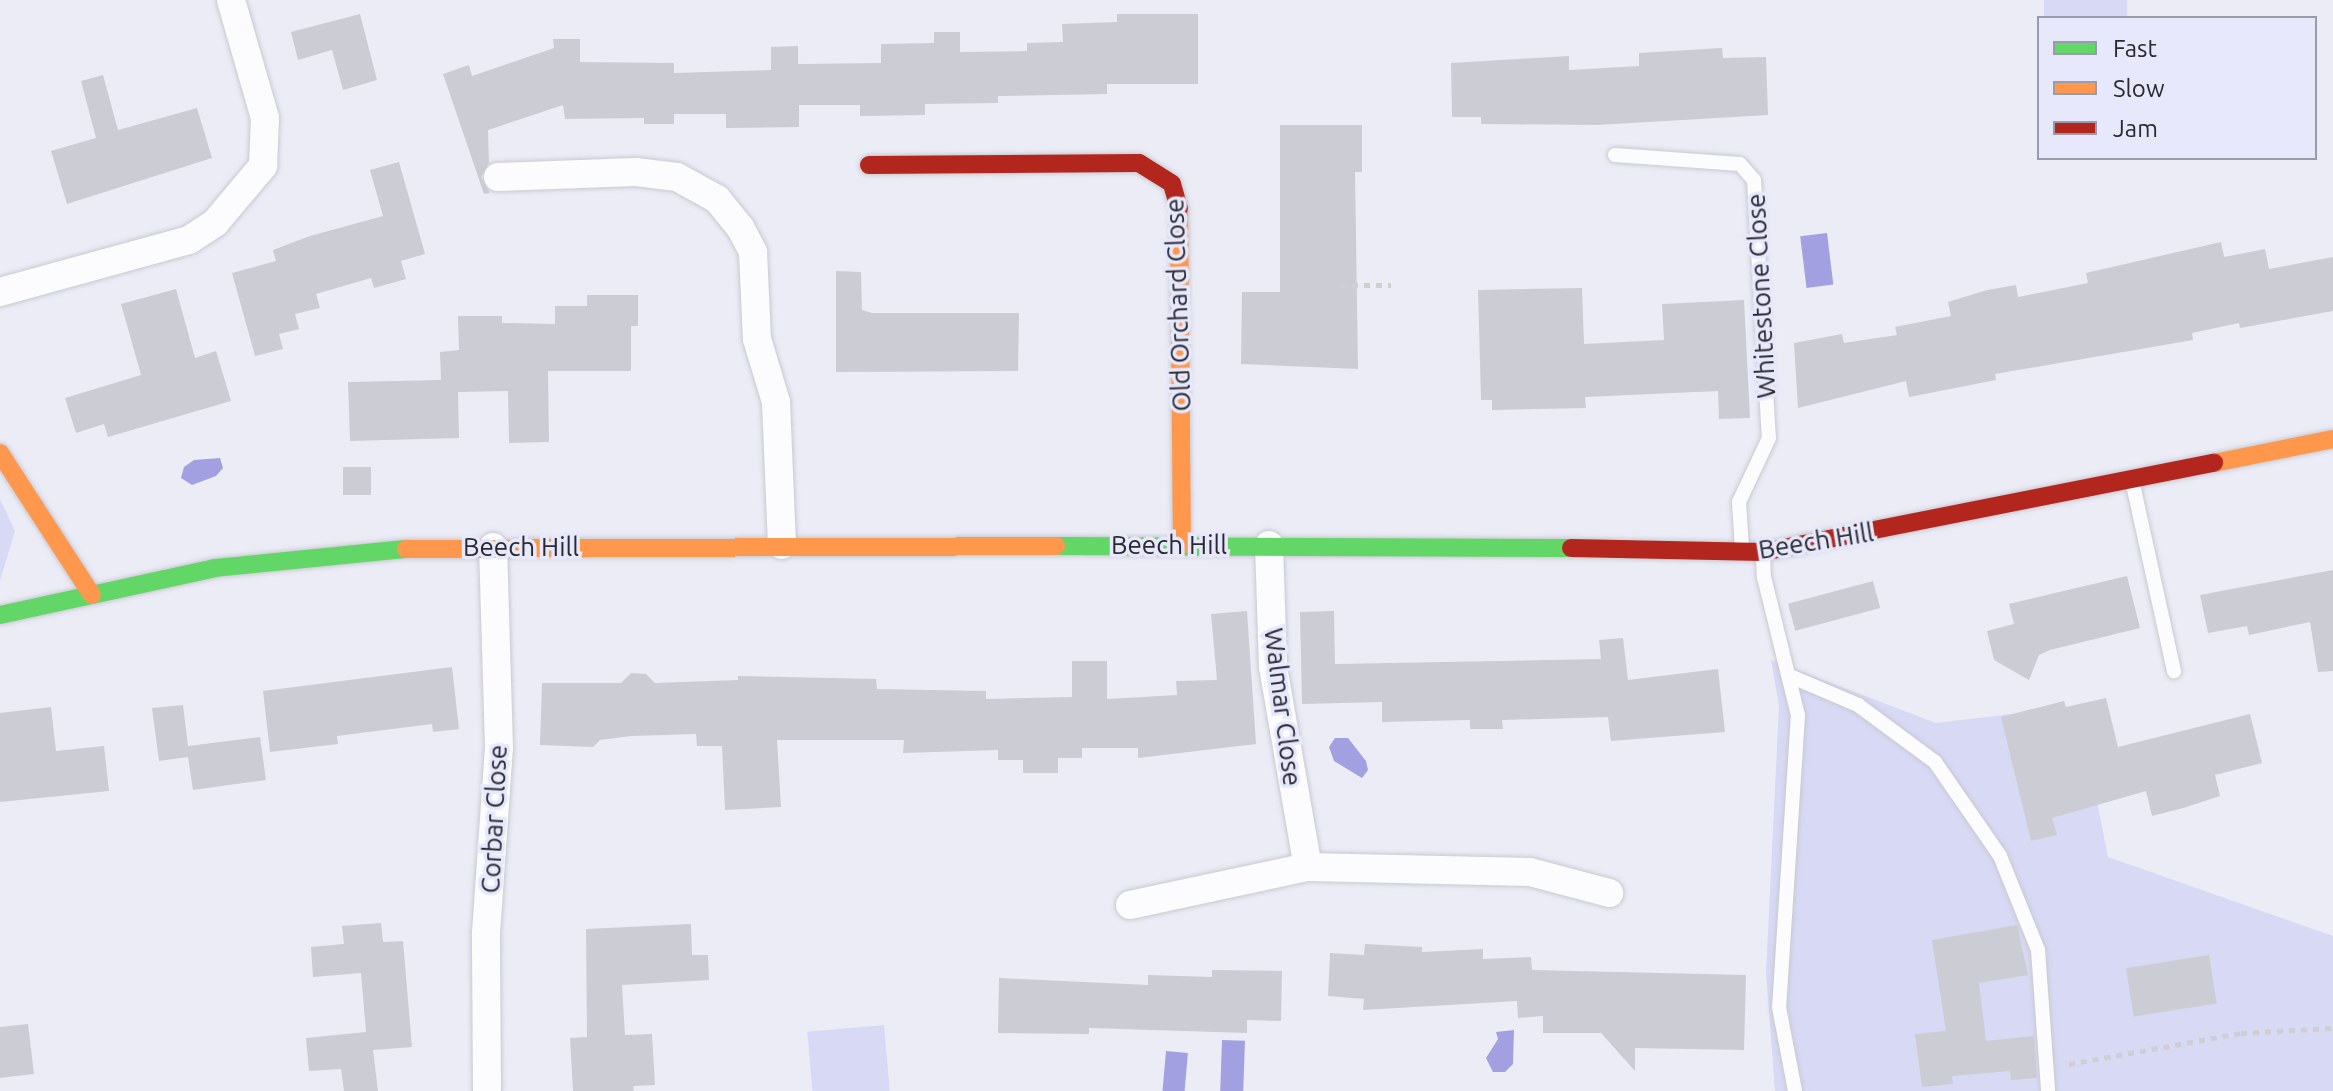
<!DOCTYPE html>
<style>
body{margin:0}
#map{position:relative;width:2333px;height:1091px;overflow:hidden;background:#ececf7;font-family:Ubuntu,sans-serif}
div>[style]{position:absolute}
.green>*{inset:0;background:#d8d9f5;transform-origin:0 0}
.water>*{inset:0;background:#a2a0e0;transform-origin:0 0}
.building>*{inset:0;background:#cbccd4;transform-origin:0 0}
.path>*{height:5px;margin-top:-2.5px;transform-origin:0;background:repeating-linear-gradient(90deg,#cfcfd3 0 6px,transparent 0 12px)}
.roads{filter:drop-shadow(0 0 2px #c9c9d1) drop-shadow(0 0 2px #c9c9d1)}
.lane>*{height:14px;margin:-7px;padding:0 7px;transform-origin:7px;border-radius:7px;background:#fcfcfe}
.street>*{height:28px;margin:-14px;padding:0 14px;transform-origin:14px;border-radius:14px;background:#fcfcfe}
.fast>*{height:18px;margin:-9px;padding:0 9px;transform-origin:9px;border-radius:9px;background:#63d668}
.slow>*{height:18px;margin:-9px;padding:0 9px;transform-origin:9px;border-radius:9px;background:#ff974d}
.jam>*{height:18px;margin:-9px;padding:0 9px;transform-origin:9px;border-radius:9px;background:#b3261e}
span{translate:-50% -50%;white-space:nowrap;text-align:center;line-height:1.15;-webkit-text-stroke:7px #e7e8fc;paint-order:stroke}
.street-label{font-size:26px;color:#292a31}
.legend{position:absolute;left:2037px;top:16px;width:280px;height:144px;box-sizing:border-box;background:#e7e8fc;border:2px solid #9b9cab;margin:0;padding:10px 14px;list-style:none;font-size:24px;color:#292a31}
.legend li{display:flex;align-items:center;gap:16px;height:40px}
.legend b{width:40px;border:2px solid #9b9cab}
</style>
<div id="map">
<div class="green">
<i style="left:2044px;top:0;width:83px;height:18px"></i>
<i style="clip-path:polygon(0 499px,15px 531px,0 581px)"></i>
<i style="clip-path:polygon(1771px 660px,1936px 723px,2078px 706px,2108px 857px,2333px 936px,2333px 1091px,1775px 1091px,1766px 973px,1779px 706px)"></i>
<i style="left:884px;top:1025px;width:66px;height:77px;rotate:85deg"></i>
</div>
<div class="water">
<i style="left:1827px;top:233px;width:52px;height:27px;rotate:83deg"></i>
<i style="clip-path:polygon(220px 458px,223px 468px,216px 476px,192px 485px,181px 478px,184px 467px,194px 460px)"></i>
<i style="clip-path:polygon(1335px 738px,1348px 738px,1366px 761px,1368px 770px,1362px 778px,1334px 761px,1329px 747px)"></i>
<i style="clip-path:polygon(1514px 1030px,1513px 1064px,1505px 1072px,1493px 1072px,1486px 1058px,1498px 1039px,1496px 1032px)"></i>
<i style="left:1222px;top:1040px;width:23px;height:51px;rotate:2deg"></i>
<i style="left:1166px;top:1051px;width:22px;height:40px;rotate:5deg"></i>
</div>
<div class="building">
<i style="clip-path:polygon(360px 14px,377px 80px,343px 90px,332px 50px,298px 60px,291px 32px)"></i>
<i style="clip-path:polygon(1117px 14px,1198px 14px,1198px 84px,1107px 84px,1107px 94px,998px 96px,998px 103px,925px 104px,925px 115px,860px 116px,860px 105px,799px 105px,799px 127px,726px 128px,726px 114px,674px 114px,674px 124px,644px 124px,644px 118px,565px 119px,563px 105px,488px 130px,489px 163px,481px 177px,490px 193px,484px 194px,443px 74px,469px 65px,472px 76px,554px 48px,553px 39px,580px 39px,580px 62px,674px 63px,674px 73px,771px 70px,771px 47px,798px 46px,798px 64px,881px 63px,881px 44px,934px 43px,934px 32px,960px 32px,960px 52px,1027px 51px,1027px 43px,1063px 42px,1062px 24px,1117px 22px)"></i>
<i style="clip-path:polygon(1722px 48px,1723px 58px,1766px 57px,1768px 115px,1597px 125px,1481px 124px,1481px 117px,1452px 117px,1451px 63px,1569px 56px,1569px 70px,1639px 66px,1639px 53px)"></i>
<i style="clip-path:polygon(103px 75px,118px 130px,197px 108px,212px 158px,67px 204px,51px 151px,96px 138px,81px 81px)"></i>
<i style="clip-path:polygon(1280px 125px,1362px 125px,1362px 172px,1355px 172px,1358px 369px,1241px 364px,1242px 292px,1280px 292px)"></i>
<i style="clip-path:polygon(399px 162px,425px 254px,401px 261px,406px 279px,374px 288px,371px 278px,316px 294px,320px 308px,295px 314px,299px 329px,279px 334px,283px 349px,255px 356px,232px 273px,276px 261px,273px 250px,310px 236px,383px 216px,370px 170px)"></i>
<i style="clip-path:polygon(2221px 242px,2224px 257px,2265px 249px,2269px 269px,2333px 257px,2333px 311px,2240px 328px,2239px 323px,2192px 333px,2193px 340px,1995px 374px,1996px 380px,1909px 397px,1906px 381px,1798px 408px,1794px 343px,1842px 334px,1844px 343px,1897px 335px,1895px 327px,1951px 316px,1948px 302px,1987px 290px,2016px 285px,2018px 297px,2088px 283px,2086px 273px)"></i>
<i style="clip-path:polygon(836px 271px,861px 272px,862px 310px,872px 313px,1019px 313px,1018px 371px,836px 372px)"></i>
<i style="clip-path:polygon(1582px 288px,1584px 344px,1664px 340px,1662px 304px,1744px 300px,1750px 418px,1719px 419px,1718px 391px,1585px 397px,1586px 408px,1492px 410px,1492px 400px,1481px 400px,1478px 290px)"></i>
<i style="clip-path:polygon(176px 289px,195px 358px,216px 351px,231px 401px,108px 437px,104px 424px,76px 433px,65px 398px,141px 375px,121px 304px)"></i>
<i style="clip-path:polygon(587px 295px,638px 295px,638px 326px,631px 326px,631px 371px,548px 371px,549px 442px,509px 443px,508px 391px,458px 392px,459px 438px,350px 441px,348px 382px,441px 380px,440px 352px,459px 350px,458px 316px,502px 316px,502px 323px,555px 324px,555px 306px,587px 306px)"></i>
<i style="left:343px;top:467px;width:28px;height:28px"></i>
<i style="clip-path:polygon(2333px 570px,2333px 671px,2318px 672px,2310px 622px,2249px 635px,2247px 626px,2208px 633px,2200px 595px)"></i>
<i style="clip-path:polygon(2127px 576px,2140px 628px,2050px 650px,2039px 655px,2029px 680px,1994px 660px,1987px 631px,2014px 624px,2009px 604px)"></i>
<i style="left:1873px;top:581px;width:28px;height:88px;rotate:75deg"></i>
<i style="clip-path:polygon(1247px 611px,1256px 744px,1138px 758px,1138px 748px,1082px 748px,1082px 758px,1058px 758px,1058px 773px,1023px 773px,1023px 760px,998px 760px,998px 750px,903px 753px,904px 740px,777px 740px,781px 807px,725px 810px,722px 746px,697px 746px,696px 734px,631px 736px,600px 740px,593px 747px,540px 745px,542px 683px,621px 683px,631px 673px,646px 674px,655px 683px,738px 680px,738px 676px,876px 679px,877px 689px,986px 691px,986px 699px,1072px 697px,1072px 661px,1107px 661px,1107px 699px,1177px 695px,1176px 681px,1217px 680px,1211px 614px)"></i>
<i style="clip-path:polygon(1334px 611px,1335px 664px,1601px 659px,1599px 640px,1623px 638px,1628px 680px,1718px 669px,1725px 732px,1611px 741px,1608px 717px,1502px 720px,1503px 729px,1470px 729px,1470px 720px,1382px 722px,1382px 702px,1302px 704px,1300px 612px)"></i>
<i style="clip-path:polygon(452px 667px,459px 729px,433px 732px,432px 724px,337px 736px,338px 744px,270px 752px,263px 691px)"></i>
<i style="clip-path:polygon(2106px 698px,2118px 747px,2250px 714px,2262px 763px,2215px 775px,2220px 796px,2183px 808px,2152px 816px,2146px 791px,2052px 818px,2057px 835px,2031px 841px,2001px 717px,2064px 701px,2066px 707px)"></i>
<i style="clip-path:polygon(183px 705px,188px 746px,260px 737px,266px 780px,193px 790px,188px 757px,159px 761px,152px 708px)"></i>
<i style="clip-path:polygon(51px 707px,56px 751px,104px 746px,109px 791px,0 802px,0 713px)"></i>
<i style="clip-path:polygon(381px 923px,383px 942px,403px 941px,412px 1047px,373px 1050px,378px 1091px,344px 1091px,341px 1069px,309px 1071px,306px 1038px,366px 1032px,361px 973px,313px 977px,311px 947px,344px 944px,342px 926px)"></i>
<i style="clip-path:polygon(691px 924px,692px 955px,708px 955px,709px 980px,622px 985px,625px 1035px,652px 1034px,655px 1085px,633px 1086px,634px 1091px,573px 1091px,570px 1038px,587px 1037px,586px 929px)"></i>
<i style="clip-path:polygon(2017px 925px,2028px 975px,1979px 983px,1986px 1041px,2034px 1036px,2037px 1078px,2011px 1080px,2010px 1071px,1952px 1076px,1953px 1084px,1922px 1087px,1915px 1034px,1946px 1031px,1932px 940px)"></i>
<i style="clip-path:polygon(1365px 944px,1422px 947px,1422px 952px,1483px 949px,1483px 959px,1531px 957px,1532px 970px,1746px 975px,1744px 1050px,1635px 1048px,1635px 1071px,1601px 1033px,1543px 1033px,1543px 1016px,1518px 1018px,1517px 1001px,1363px 1010px,1364px 999px,1328px 996px,1330px 953px,1364px 955px)"></i>
<i style="left:2209px;top:955px;width:49px;height:84px;rotate:81deg"></i>
<i style="clip-path:polygon(1212px 970px,1282px 971px,1281px 1021px,1247px 1020px,1247px 1033px,1089px 1028px,1089px 1034px,998px 1033px,999px 978px,1148px 985px,1148px 975px,1212px 977px)"></i>
<i style="clip-path:polygon(28px 1024px,34px 1074px,0 1078px,0 1027px)"></i>
</div>
<div class="path">
<i style="left:1340px;top:285px;width:51px"></i>
<i style="left:2069px;top:1064px;width:175px;rotate:-10.2deg"></i>
<i style="left:2241px;top:1033px;width:92px;rotate:-3.1deg"></i>
</div>
<div class="roads">
<div class="lane">
<i style="left:1615px;top:155px;width:125px;rotate:4.1deg"></i>
<i style="left:1740px;top:164px;width:21px;rotate:49deg"></i>
<i style="left:1754px;top:180px;width:258px;rotate:86.7deg"></i>
<i style="left:1769px;top:438px;width:71px;rotate:115.1deg"></i>
<i style="left:1739px;top:502px;width:47px;rotate:86.3deg"></i>
<i style="left:2132px;top:480px;width:196px;rotate:77.6deg"></i>
<i style="left:1763px;top:554px;width:23px;rotate:88deg"></i>
<i style="left:1764px;top:577px;width:142px;rotate:76.2deg"></i>
<i style="left:1798px;top:715px;width:293px;rotate:93.7deg"></i>
<i style="left:1779px;top:1007px;width:86px;rotate:79.2deg"></i>
<i style="left:1790px;top:676px;width:74px;rotate:23.1deg"></i>
<i style="left:1858px;top:705px;width:96px;rotate:36.5deg"></i>
<i style="left:1935px;top:762px;width:114px;rotate:55.3deg"></i>
<i style="left:2000px;top:856px;width:101px;rotate:68deg"></i>
<i style="left:2038px;top:950px;width:141px;rotate:85.9deg"></i>
</div>
<div class="street">
<i style="left:498px;top:177px;width:138px;rotate:-2.1deg"></i>
<i style="left:636px;top:172px;width:41px;rotate:7deg"></i>
<i style="left:677px;top:177px;width:46px;rotate:28.8deg"></i>
<i style="left:717px;top:199px;width:38px;rotate:51deg"></i>
<i style="left:741px;top:229px;width:26px;rotate:62deg"></i>
<i style="left:753px;top:252px;width:87px;rotate:87.4deg"></i>
<i style="left:757px;top:339px;width:66px;rotate:73.2deg"></i>
<i style="left:776px;top:402px;width:143px;rotate:87.6deg"></i>
<i style="left:0;top:292px;width:196px;rotate:-15.4deg"></i>
<i style="left:189px;top:240px;width:31px;rotate:-33deg"></i>
<i style="left:215px;top:223px;width:75px;rotate:-49.9deg"></i>
<i style="left:263px;top:166px;width:48px;rotate:-87.6deg"></i>
<i style="left:265px;top:118px;width:123px;rotate:-106.1deg"></i>
<i style="left:1269px;top:545px;width:122px;rotate:88.1deg"></i>
<i style="left:1273px;top:667px;width:203px;rotate:80.1deg"></i>
<i style="left:1308px;top:867px;width:222px;rotate:1.3deg"></i>
<i style="left:1530px;top:872px;width:82px;rotate:14.9deg"></i>
<i style="left:1130px;top:905px;width:182px;rotate:-12.1deg"></i>
<i style="left:487px;top:1091px;width:158px;rotate:-90.4deg"></i>
<i style="left:486px;top:933px;width:185px;rotate:-86deg"></i>
<i style="left:499px;top:748px;width:201px;rotate:-91.7deg"></i>
</div>
<div class="fast">
<i style="left:1056px;top:546px;width:515px;rotate:0.22deg"></i>
<i style="left:0;top:615px;width:220px;rotate:-12.3deg"></i>
<i style="left:215px;top:568px;width:192px;rotate:-5.7deg"></i>
</div>
<div class="slow">
<i style="left:1179px;top:208px;width:337px;rotate:89.5deg"></i>
<i style="left:0;top:453px;width:169px;rotate:57.1deg"></i>
<i style="left:2214px;top:463px;width:121px;rotate:-11.4deg"></i>
<i style="left:406px;top:549px;width:650px;rotate:-0.26deg"></i>
</div>
<div class="jam">
<i style="left:869px;top:165px;width:270px;rotate:-0.4deg"></i>
<i style="left:1139px;top:163px;width:39px;rotate:32deg"></i>
<i style="left:1172px;top:184px;width:25px;rotate:74deg"></i>
<i style="left:1571px;top:548px;width:192px;rotate:1.2deg"></i>
<i style="left:1763px;top:552px;width:460px;rotate:-11.2deg"></i>
</div>
</div>
<div class="street-label">
<span style="left:1761px;top:296px;rotate:-93deg">Whitestone Close</span>
<span style="left:1178px;top:305px;rotate:-92deg">Old Orchard Close</span>
<span style="left:1816px;top:541px;rotate:-9deg">Beech Hill</span>
<span style="left:1169px;top:545px">Beech Hill</span>
<span style="left:521px;top:547px">Beech Hill</span>
<span style="left:1283px;top:707px;rotate:83deg">Walmar Close</span>
<span style="left:494px;top:819px;rotate:-87deg">Corbar Close</span>
</div>
<ul class="legend">
<li><b style="height:10px;background:#63d668"></b>Fast</li>
<li><b style="height:10px;background:#ff974d"></b>Slow</li>
<li><b style="height:10px;background:#b3261e"></b>Jam</li>
</ul>
</div>
